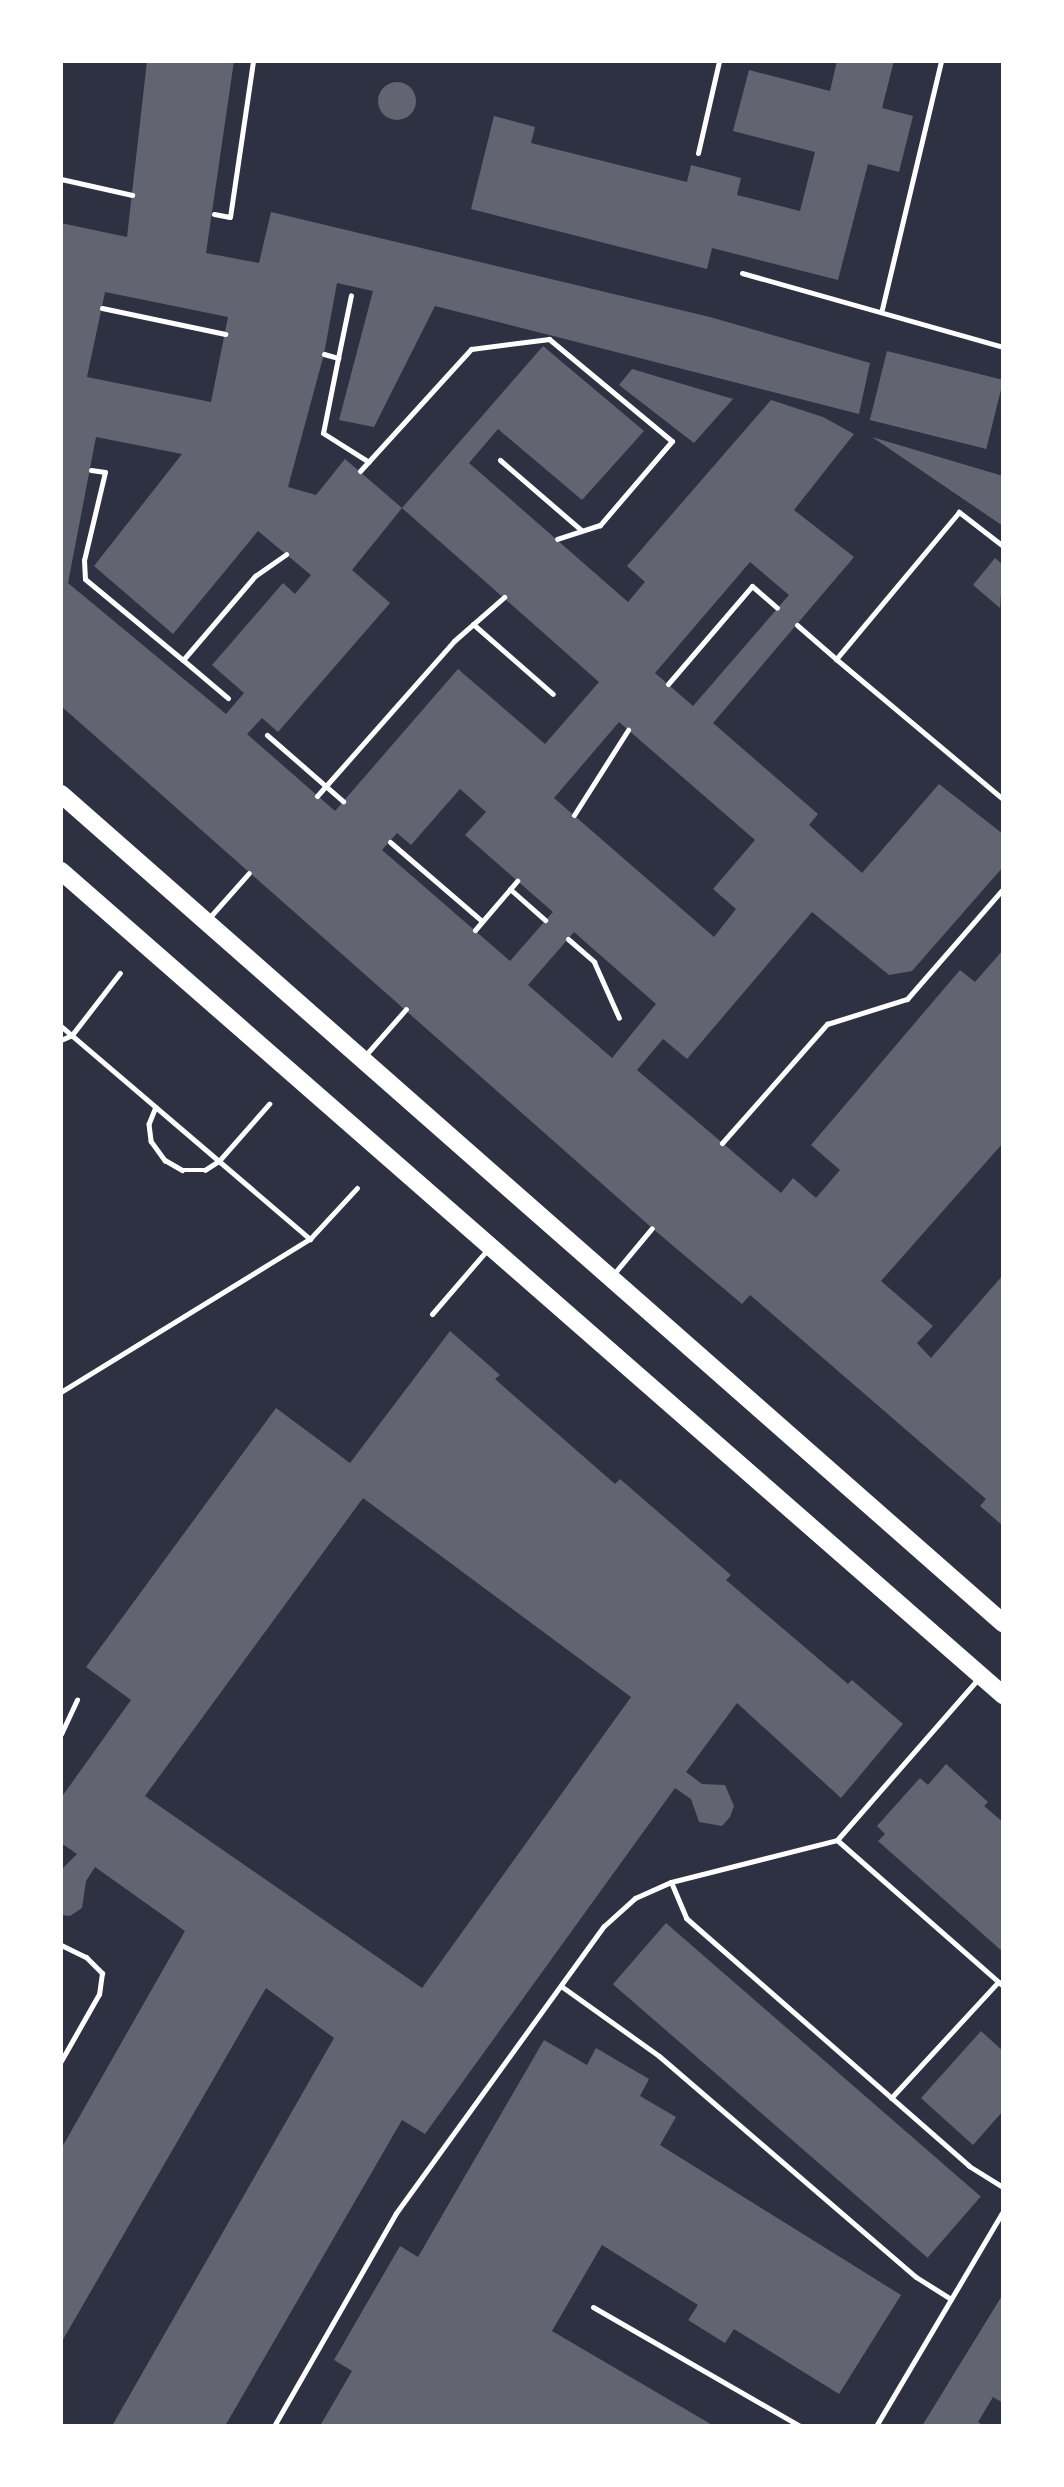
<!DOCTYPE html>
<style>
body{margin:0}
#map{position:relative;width:1064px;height:2487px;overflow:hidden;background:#2d3142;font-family:Ubuntu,sans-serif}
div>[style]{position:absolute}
.building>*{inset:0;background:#626471;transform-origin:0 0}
.round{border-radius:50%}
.path>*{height:4.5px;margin:-2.25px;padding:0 2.25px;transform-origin:2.25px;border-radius:2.25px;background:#fff}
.service>*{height:5px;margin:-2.5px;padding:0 2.5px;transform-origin:2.5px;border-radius:2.5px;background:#fff}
.primary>*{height:18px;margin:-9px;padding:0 9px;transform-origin:9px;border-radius:9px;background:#fff}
span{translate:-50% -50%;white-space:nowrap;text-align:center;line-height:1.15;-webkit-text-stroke:5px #fff;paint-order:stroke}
.frame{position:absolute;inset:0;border:63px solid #fff;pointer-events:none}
</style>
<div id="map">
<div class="building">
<i style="clip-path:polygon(evenodd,147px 61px,234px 61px,206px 253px,259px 263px,271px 212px,710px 317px,870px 363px,859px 414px,435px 306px,374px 427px,339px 420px,373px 291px,337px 283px,324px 354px,288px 487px,316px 495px,345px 459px,402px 508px,352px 570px,390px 603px,278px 732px,262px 718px,247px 734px,335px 811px,458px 669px,545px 744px,599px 682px,402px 508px,543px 346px,644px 431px,582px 500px,498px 429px,469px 463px,628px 602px,645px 582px,627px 566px,771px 400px,823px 417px,854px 434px,794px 510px,854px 557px,713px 723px,818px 814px,809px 825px,862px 873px,939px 784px,1003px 834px,1003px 867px,912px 971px,889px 975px,812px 912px,687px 1059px,663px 1039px,637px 1070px,781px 1193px,793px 1178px,816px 1198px,840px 1170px,811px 1145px,960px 970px,975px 982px,1003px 950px,1003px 1143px,881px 1281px,933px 1326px,917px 1343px,931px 1358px,1003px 1275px,1003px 1526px,980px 1506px,986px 1499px,750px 1295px,742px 1304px,652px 1228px,61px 706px,61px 223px,127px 237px,147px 61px,105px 292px,228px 317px,211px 402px,87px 377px,105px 292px,147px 61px,96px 437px,182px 454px,94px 566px,173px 634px,258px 531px,311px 575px,295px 594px,283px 583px,212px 665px,244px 693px,226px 714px,68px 583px,96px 437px,147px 61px,750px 562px,789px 595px,693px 706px,655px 673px,750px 562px,147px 61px,619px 722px,755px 840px,713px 889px,736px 909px,714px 937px,554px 798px,619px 722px,147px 61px,460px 789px,486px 812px,465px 835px,553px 912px,510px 961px,382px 850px,397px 833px,411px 845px,460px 789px,147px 61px,574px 932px,656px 1004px,612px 1058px,528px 985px,574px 932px)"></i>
<i style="clip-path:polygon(837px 61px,894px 61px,882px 108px,913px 116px,899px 172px,868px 164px,838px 280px,712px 248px,707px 269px,471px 209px,494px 116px,535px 127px,531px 143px,687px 182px,691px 165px,741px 178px,737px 195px,800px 211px,815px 152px,733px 131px,749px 70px,830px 91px)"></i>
<i class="round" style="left:378px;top:82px;width:38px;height:38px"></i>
<i style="left:887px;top:351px;width:120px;height:71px;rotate:14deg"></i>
<i style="clip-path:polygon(632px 369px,733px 399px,694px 443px,619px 385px)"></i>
<i style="clip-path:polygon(872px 437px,1003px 476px,1003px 526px)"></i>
<i style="clip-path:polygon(995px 558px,1003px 565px,1000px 608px,973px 585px)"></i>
<i style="clip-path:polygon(evenodd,450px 1331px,500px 1375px,495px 1379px,615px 1484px,620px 1479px,731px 1575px,726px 1580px,848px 1684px,852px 1680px,903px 1724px,841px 1798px,737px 1703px,686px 1772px,702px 1784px,725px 1785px,734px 1806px,730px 1817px,722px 1826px,699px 1822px,691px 1799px,675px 1788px,425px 2134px,402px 2120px,225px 2426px,112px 2426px,334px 2038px,266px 1988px,61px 2343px,61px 2149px,185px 1931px,95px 1867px,86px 1881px,82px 1908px,70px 1916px,61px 1915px,61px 1870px,77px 1854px,61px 1843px,61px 1798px,131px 1700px,86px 1667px,276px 1408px,350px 1463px,450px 1331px,363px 1498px,631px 1697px,422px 1988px,145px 1796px,363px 1498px)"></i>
<i style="clip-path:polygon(946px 1764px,988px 1802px,984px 1806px,1003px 1822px,1003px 1952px,878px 1841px,885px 1834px,877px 1826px,920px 1778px,928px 1785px)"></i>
<i style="left:666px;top:1923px;width:417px;height:81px;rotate:41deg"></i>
<i style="clip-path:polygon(981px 2031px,1003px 2051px,1003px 2111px,973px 2145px,921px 2098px)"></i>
<i style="clip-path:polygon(544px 2040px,587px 2065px,596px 2048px,649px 2079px,640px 2096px,676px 2117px,660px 2145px,901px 2295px,839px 2394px,734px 2329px,725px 2343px,688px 2320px,698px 2305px,602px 2245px,552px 2331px,714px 2426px,320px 2426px,352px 2371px,334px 2360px,400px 2246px,418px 2257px)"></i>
<i style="clip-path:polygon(1003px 2294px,1003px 2403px,993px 2397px,978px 2422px,984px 2426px,922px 2426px)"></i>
</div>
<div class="path">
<i style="left:61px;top:1026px;width:328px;rotate:40.5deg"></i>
<i style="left:61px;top:1040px;width:12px;rotate:-24deg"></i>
<i style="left:72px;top:1035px;width:78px;rotate:-52.3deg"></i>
<i style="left:156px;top:1107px;width:18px;rotate:112deg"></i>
<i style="left:149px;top:1124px;width:17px;rotate:83deg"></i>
<i style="left:151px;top:1141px;width:24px;rotate:54deg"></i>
<i style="left:165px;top:1160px;width:20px;rotate:30deg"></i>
<i style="left:182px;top:1170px;width:23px"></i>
<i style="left:205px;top:1170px;width:17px;rotate:-33deg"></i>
<i style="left:219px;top:1161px;width:76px;rotate:-48.7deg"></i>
<i style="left:61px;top:1392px;width:292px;rotate:-31.6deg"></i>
<i style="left:310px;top:1239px;width:69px;rotate:-47.3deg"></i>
</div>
<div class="service">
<i style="left:698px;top:153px;width:94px;rotate:-77.1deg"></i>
<i style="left:61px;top:179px;width:73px;rotate:12.7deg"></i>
<i style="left:214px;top:214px;width:16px;rotate:11deg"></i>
<i style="left:230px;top:217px;width:158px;rotate:-81.6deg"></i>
<i style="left:742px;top:273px;width:271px;rotate:15.8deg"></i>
<i style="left:102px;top:308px;width:126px;rotate:11.9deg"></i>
<i style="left:882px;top:309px;width:255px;rotate:-76.6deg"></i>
<i style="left:324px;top:354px;width:15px;rotate:16deg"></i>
<i style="left:338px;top:358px;width:76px;rotate:101.3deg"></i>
<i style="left:323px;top:433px;width:54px;rotate:32.2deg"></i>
<i style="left:338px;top:358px;width:64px;rotate:-78.3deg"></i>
<i style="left:500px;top:460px;width:107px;rotate:40.8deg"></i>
<i style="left:91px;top:470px;width:14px;rotate:8deg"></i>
<i style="left:105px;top:472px;width:90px;rotate:103.4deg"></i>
<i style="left:84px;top:560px;width:19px;rotate:87deg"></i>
<i style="left:85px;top:579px;width:127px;rotate:39.6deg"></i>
<i style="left:183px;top:660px;width:111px;rotate:-49.4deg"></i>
<i style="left:255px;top:576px;width:38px;rotate:-35deg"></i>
<i style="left:360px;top:471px;width:165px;rotate:-47.7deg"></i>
<i style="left:471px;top:349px;width:79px;rotate:-7.3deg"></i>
<i style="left:549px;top:339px;width:160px;rotate:39.7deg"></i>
<i style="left:672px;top:441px;width:111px;rotate:130.6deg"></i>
<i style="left:600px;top:525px;width:45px;rotate:162deg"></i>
<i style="left:1003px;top:546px;width:56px;rotate:-142.3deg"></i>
<i style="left:959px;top:512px;width:192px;rotate:129.9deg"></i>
<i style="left:836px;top:659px;width:218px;rotate:40deg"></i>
<i style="left:473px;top:624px;width:106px;rotate:41.2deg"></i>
<i style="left:797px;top:625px;width:52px;rotate:41.1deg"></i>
<i style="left:183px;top:660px;width:59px;rotate:40.2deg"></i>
<i style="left:668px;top:684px;width:129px;rotate:-49.4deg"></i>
<i style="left:752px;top:586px;width:33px;rotate:41deg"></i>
<i style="left:267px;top:735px;width:101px;rotate:41deg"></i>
<i style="left:317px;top:796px;width:207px;rotate:-48.5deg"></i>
<i style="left:454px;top:641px;width:67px;rotate:-41.3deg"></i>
<i style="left:574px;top:815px;width:101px;rotate:-57.6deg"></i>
<i style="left:390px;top:842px;width:121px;rotate:40.7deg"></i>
<i style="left:510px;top:889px;width:47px;rotate:41.5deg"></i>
<i style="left:209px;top:918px;width:60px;rotate:-48.4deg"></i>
<i style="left:475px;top:930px;width:65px;rotate:-49.4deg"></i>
<i style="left:568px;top:939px;width:35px;rotate:41deg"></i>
<i style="left:594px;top:962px;width:61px;rotate:65.9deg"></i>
<i style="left:363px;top:1058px;width:65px;rotate:-48.7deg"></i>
<i style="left:722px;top:1143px;width:159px;rotate:-48.6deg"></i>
<i style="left:827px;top:1024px;width:84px;rotate:-17.4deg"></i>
<i style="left:907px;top:999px;width:146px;rotate:-48.9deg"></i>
<i style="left:612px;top:1276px;width:62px;rotate:-50.2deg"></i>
<i style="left:432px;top:1314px;width:86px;rotate:-49.3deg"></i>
<i style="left:61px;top:1734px;width:38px;rotate:-65deg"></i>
<i style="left:837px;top:1840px;width:221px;rotate:41.3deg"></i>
<i style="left:671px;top:1882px;width:39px;rotate:67deg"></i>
<i style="left:686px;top:1918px;width:376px;rotate:41.2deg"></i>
<i style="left:969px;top:2166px;width:40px;rotate:32deg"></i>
<i style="left:61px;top:1945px;width:28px;rotate:26deg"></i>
<i style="left:86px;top:1957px;width:23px;rotate:45deg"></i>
<i style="left:102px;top:1973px;width:21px;rotate:98deg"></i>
<i style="left:99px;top:1994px;width:77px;rotate:119.6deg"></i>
<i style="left:561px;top:1986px;width:120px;rotate:35.5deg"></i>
<i style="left:659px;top:2056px;width:339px;rotate:40.7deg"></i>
<i style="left:916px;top:2277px;width:41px;rotate:32.2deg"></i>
<i style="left:891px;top:2098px;width:158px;rotate:-47.3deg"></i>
<i style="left:593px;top:2307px;width:239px;rotate:29.9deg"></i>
<i style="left:274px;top:2426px;width:245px;rotate:-60.2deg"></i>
<i style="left:396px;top:2213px;width:354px;rotate:-54.1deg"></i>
<i style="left:604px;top:1926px;width:42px;rotate:-42.1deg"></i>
<i style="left:635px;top:1898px;width:39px;rotate:-24deg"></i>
<i style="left:671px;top:1882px;width:171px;rotate:-14.2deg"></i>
<i style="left:837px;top:1840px;width:215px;rotate:-48.8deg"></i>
<i style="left:876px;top:2426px;width:250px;rotate:-59.4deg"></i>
</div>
<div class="primary">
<i style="left:61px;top:794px;width:1255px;rotate:41.35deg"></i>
<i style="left:61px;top:871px;width:1252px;rotate:41.18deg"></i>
</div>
<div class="frame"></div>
</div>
